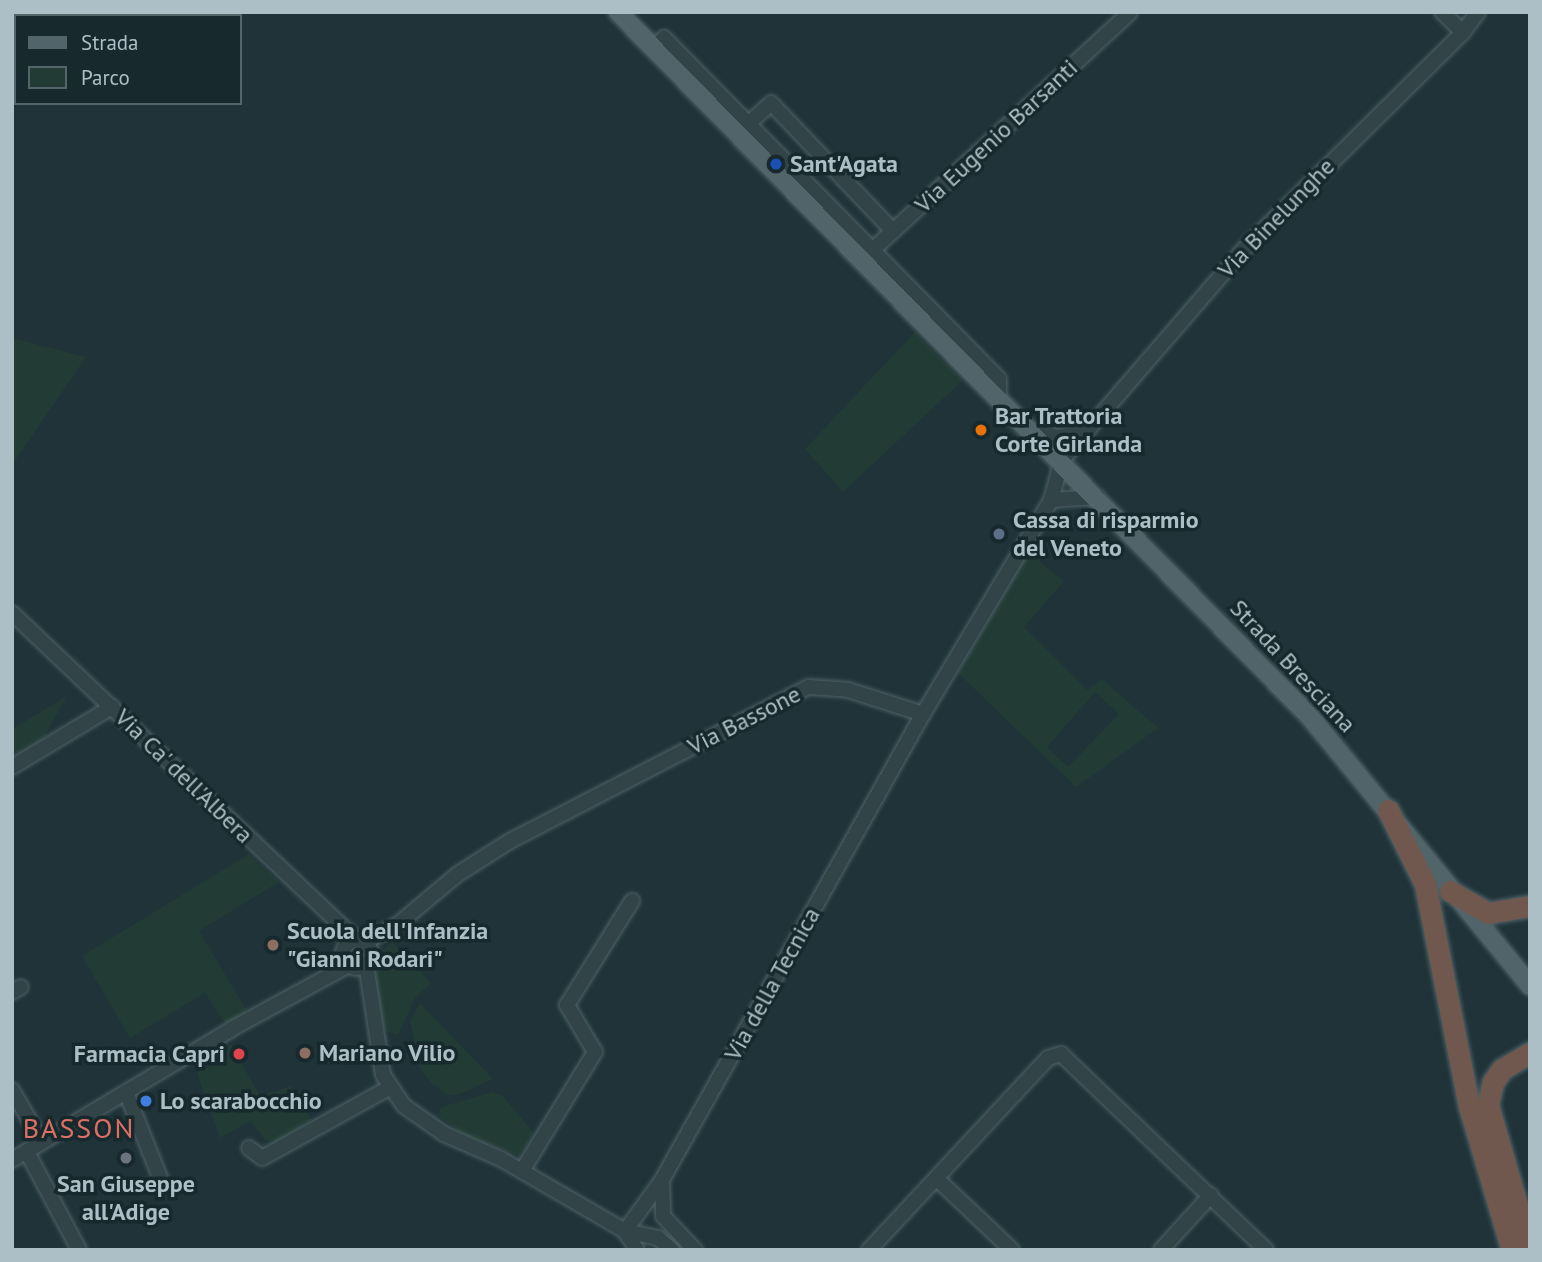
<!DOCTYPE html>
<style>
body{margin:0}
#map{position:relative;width:1542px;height:1262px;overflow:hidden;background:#1f3339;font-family:"PT Sans",sans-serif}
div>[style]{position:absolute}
.green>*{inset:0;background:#223c35}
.roads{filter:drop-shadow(0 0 2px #506267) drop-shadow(0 0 2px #506267)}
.minor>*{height:14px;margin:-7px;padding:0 7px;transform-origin:7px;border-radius:7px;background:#334449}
.minor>.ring{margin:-7px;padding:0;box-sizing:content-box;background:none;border:14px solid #334449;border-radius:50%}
.major>*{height:18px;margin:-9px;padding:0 9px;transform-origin:9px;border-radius:9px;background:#516469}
.highway>*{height:21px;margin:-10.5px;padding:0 10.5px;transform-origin:10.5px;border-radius:10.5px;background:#70584f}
.dots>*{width:19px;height:19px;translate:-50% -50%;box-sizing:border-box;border:4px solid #18292d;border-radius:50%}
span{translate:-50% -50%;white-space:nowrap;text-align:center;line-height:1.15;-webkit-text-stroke:7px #18292d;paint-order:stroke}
.street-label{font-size:24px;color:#adbfc6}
.poi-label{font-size:24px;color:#adbfc6;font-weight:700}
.left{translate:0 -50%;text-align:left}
.right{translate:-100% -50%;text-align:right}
.quarter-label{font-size:28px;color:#dc7066;letter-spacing:2px}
.frame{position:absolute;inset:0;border:14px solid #adbfc6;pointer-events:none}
.legend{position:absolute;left:14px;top:14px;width:228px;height:91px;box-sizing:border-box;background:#18292d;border:2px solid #54656a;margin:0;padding:9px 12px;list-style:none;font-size:21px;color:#adbfc6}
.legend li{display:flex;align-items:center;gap:14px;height:35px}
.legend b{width:35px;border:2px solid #54656a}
</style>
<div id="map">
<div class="green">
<i style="clip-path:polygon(915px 332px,962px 381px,843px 492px,805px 449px)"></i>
<i style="clip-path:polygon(12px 338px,86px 357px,12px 465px)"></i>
<i style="clip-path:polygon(evenodd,1028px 552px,1064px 581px,1024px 627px,1087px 690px,1102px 679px,1158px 728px,1076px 787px,958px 673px,1028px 552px,1095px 692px,1119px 714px,1068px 767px,1047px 747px,1095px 692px)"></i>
<i style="clip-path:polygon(67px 696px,43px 739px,12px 757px,12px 729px)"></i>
<i style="clip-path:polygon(249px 854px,279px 882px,199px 931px,247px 1011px,225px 1024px,205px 993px,130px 1038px,82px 956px)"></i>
<i style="clip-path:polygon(392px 941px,431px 983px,415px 998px,398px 1035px,384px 1030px,373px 971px,376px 957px)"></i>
<i style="clip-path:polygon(420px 1003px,493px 1079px,458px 1095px,447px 1095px,432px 1084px,420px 1068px,410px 1021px)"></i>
<i style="clip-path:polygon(231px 1045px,260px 1096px,291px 1086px,312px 1120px,278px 1141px,265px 1140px,251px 1121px,220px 1138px,197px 1073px,216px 1063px,217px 1054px)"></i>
<i style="clip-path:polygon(493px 1092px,503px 1096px,534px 1133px,520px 1156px,463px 1134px,438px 1115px,441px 1107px)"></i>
</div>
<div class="roads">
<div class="minor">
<i style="left:1442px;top:12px;width:29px;rotate:44deg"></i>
<i style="left:654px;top:49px;width:15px;rotate:-48deg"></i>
<i style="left:664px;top:38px;width:478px;rotate:45.5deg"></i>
<i style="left:999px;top:379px;width:19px;rotate:90deg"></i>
<i style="left:748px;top:124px;width:31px;rotate:-42deg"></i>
<i style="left:771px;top:103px;width:177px;rotate:46.4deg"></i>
<i style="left:866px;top:256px;width:359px;rotate:-42.7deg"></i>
<i style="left:1031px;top:430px;width:27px;rotate:15deg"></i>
<i style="left:1057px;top:437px;width:26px;rotate:-9deg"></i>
<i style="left:1051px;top:500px;width:47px;rotate:-3.7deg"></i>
<i style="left:12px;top:613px;width:474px;rotate:43.5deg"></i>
<i style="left:12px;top:767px;width:117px;rotate:-31deg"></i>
<i class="ring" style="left:343px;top:940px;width:14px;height:14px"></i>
<i style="left:365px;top:942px;width:36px;rotate:-28deg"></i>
<i style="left:397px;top:925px;width:80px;rotate:-39.9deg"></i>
<i style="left:458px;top:874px;width:62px;rotate:-32.4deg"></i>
<i style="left:510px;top:841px;width:336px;rotate:-27.3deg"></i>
<i style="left:809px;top:687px;width:39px;rotate:4deg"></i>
<i style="left:848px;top:690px;width:79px;rotate:17.7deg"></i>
<i style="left:366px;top:964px;width:112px;rotate:81.3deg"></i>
<i style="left:383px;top:1075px;width:37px;rotate:56deg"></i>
<i style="left:404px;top:1106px;width:49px;rotate:35deg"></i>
<i style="left:444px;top:1134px;width:62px;rotate:23.7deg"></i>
<i style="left:501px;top:1159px;width:143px;rotate:30.1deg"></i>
<i style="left:625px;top:1231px;width:34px;rotate:12deg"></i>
<i style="left:658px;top:1238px;width:18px;rotate:41deg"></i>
<i style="left:12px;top:992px;width:10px;rotate:-29deg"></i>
<i style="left:12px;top:1090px;width:60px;rotate:60deg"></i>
<i style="left:126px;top:1092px;width:95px;rotate:68.3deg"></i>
<i style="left:249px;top:1148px;width:16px;rotate:38deg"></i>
<i style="left:262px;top:1158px;width:145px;rotate:-28.9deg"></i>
<i style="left:27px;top:1152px;width:111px;rotate:62deg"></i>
<i style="left:12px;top:1160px;width:257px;rotate:-30.8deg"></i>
<i style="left:233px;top:1028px;width:132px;rotate:-28.5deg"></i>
<i style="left:522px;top:1171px;width:140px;rotate:-58.5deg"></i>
<i style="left:595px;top:1052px;width:55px;rotate:-120.8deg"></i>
<i style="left:567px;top:1005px;width:123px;rotate:-58deg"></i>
<i style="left:937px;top:1179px;width:103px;rotate:43.4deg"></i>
<i style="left:662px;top:1180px;width:36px;rotate:88deg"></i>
<i style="left:663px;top:1216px;width:47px;rotate:46.7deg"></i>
<i style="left:625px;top:1231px;width:63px;rotate:-54deg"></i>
<i style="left:662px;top:1180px;width:534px;rotate:-60.75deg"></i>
<i style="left:923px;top:714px;width:249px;rotate:-59.1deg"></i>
<i style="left:1051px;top:500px;width:41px;rotate:-74.6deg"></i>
<i style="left:1062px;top:460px;width:277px;rotate:-49.2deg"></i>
<i style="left:1243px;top:250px;width:310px;rotate:-44.7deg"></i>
<i style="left:1463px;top:32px;width:25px;rotate:-53deg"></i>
<i style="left:625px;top:1231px;width:22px;rotate:58deg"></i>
<i style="left:869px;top:1250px;width:262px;rotate:-47deg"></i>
<i style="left:1048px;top:1058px;width:14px;rotate:-17deg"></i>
<i style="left:1061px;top:1054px;width:284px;rotate:43.7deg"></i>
<i style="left:1161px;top:1250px;width:74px;rotate:-47.7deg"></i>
</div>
<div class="major">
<i style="left:618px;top:12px;width:989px;rotate:45.53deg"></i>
<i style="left:1311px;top:718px;width:346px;rotate:50.7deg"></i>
</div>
<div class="highway">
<i style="left:1388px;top:810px;width:83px;rotate:63.4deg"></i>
<i style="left:1425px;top:884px;width:226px;rotate:78.8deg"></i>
<i style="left:1469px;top:1106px;width:150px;rotate:73.4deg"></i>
<i style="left:1450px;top:891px;width:44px;rotate:30.1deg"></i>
<i style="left:1488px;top:913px;width:43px;rotate:-9.5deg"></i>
<i style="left:1530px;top:1250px;width:151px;rotate:-106.2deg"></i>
<i style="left:1488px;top:1105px;width:24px;rotate:-78deg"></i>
<i style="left:1493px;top:1082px;width:16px;rotate:-55deg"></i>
<i style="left:1502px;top:1069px;width:32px;rotate:-30deg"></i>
</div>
</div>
<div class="dots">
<i style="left:776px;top:164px;background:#1a4fb4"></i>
<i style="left:981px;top:430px;background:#e8710a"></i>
<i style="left:999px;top:534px;background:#5c6f8a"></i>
<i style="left:273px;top:945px;background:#8d6e63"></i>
<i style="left:305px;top:1053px;background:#8d6e63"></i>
<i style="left:239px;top:1054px;background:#e0444e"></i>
<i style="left:146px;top:1101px;background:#3f7fe0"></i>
<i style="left:126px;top:1158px;background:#6b7280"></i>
</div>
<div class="street-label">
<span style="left:996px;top:136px;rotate:-43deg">Via Eugenio Barsanti</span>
<span style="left:1276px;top:218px;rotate:-46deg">Via Binelunghe</span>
<span style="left:1293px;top:666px;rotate:47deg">Strada Bresciana</span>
<span style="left:744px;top:720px;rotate:-27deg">Via Bassone</span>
<span style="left:184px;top:776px;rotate:44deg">Via Ca' dell'Albera</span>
<span style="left:772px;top:984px;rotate:-61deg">Via della Tecnica</span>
</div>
<div class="poi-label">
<span class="left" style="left:790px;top:164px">Sant'Agata</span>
<span class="left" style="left:995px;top:430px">Bar Trattoria<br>Corte Girlanda</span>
<span class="left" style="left:1013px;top:534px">Cassa di risparmio<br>del Veneto</span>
<span class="left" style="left:287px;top:945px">Scuola dell'Infanzia<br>"Gianni Rodari"</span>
<span class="left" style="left:319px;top:1053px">Mariano Vilio</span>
<span class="right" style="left:225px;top:1054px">Farmacia Capri</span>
<span class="left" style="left:160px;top:1101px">Lo scarabocchio</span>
<span style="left:126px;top:1198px">San Giuseppe<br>all'Adige</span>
</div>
<div class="quarter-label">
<span style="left:79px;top:1128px">BASSON</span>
</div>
<div class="frame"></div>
<ul class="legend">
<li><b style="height:9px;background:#516469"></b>Strada</li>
<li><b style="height:19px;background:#223c35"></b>Parco</li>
</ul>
</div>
